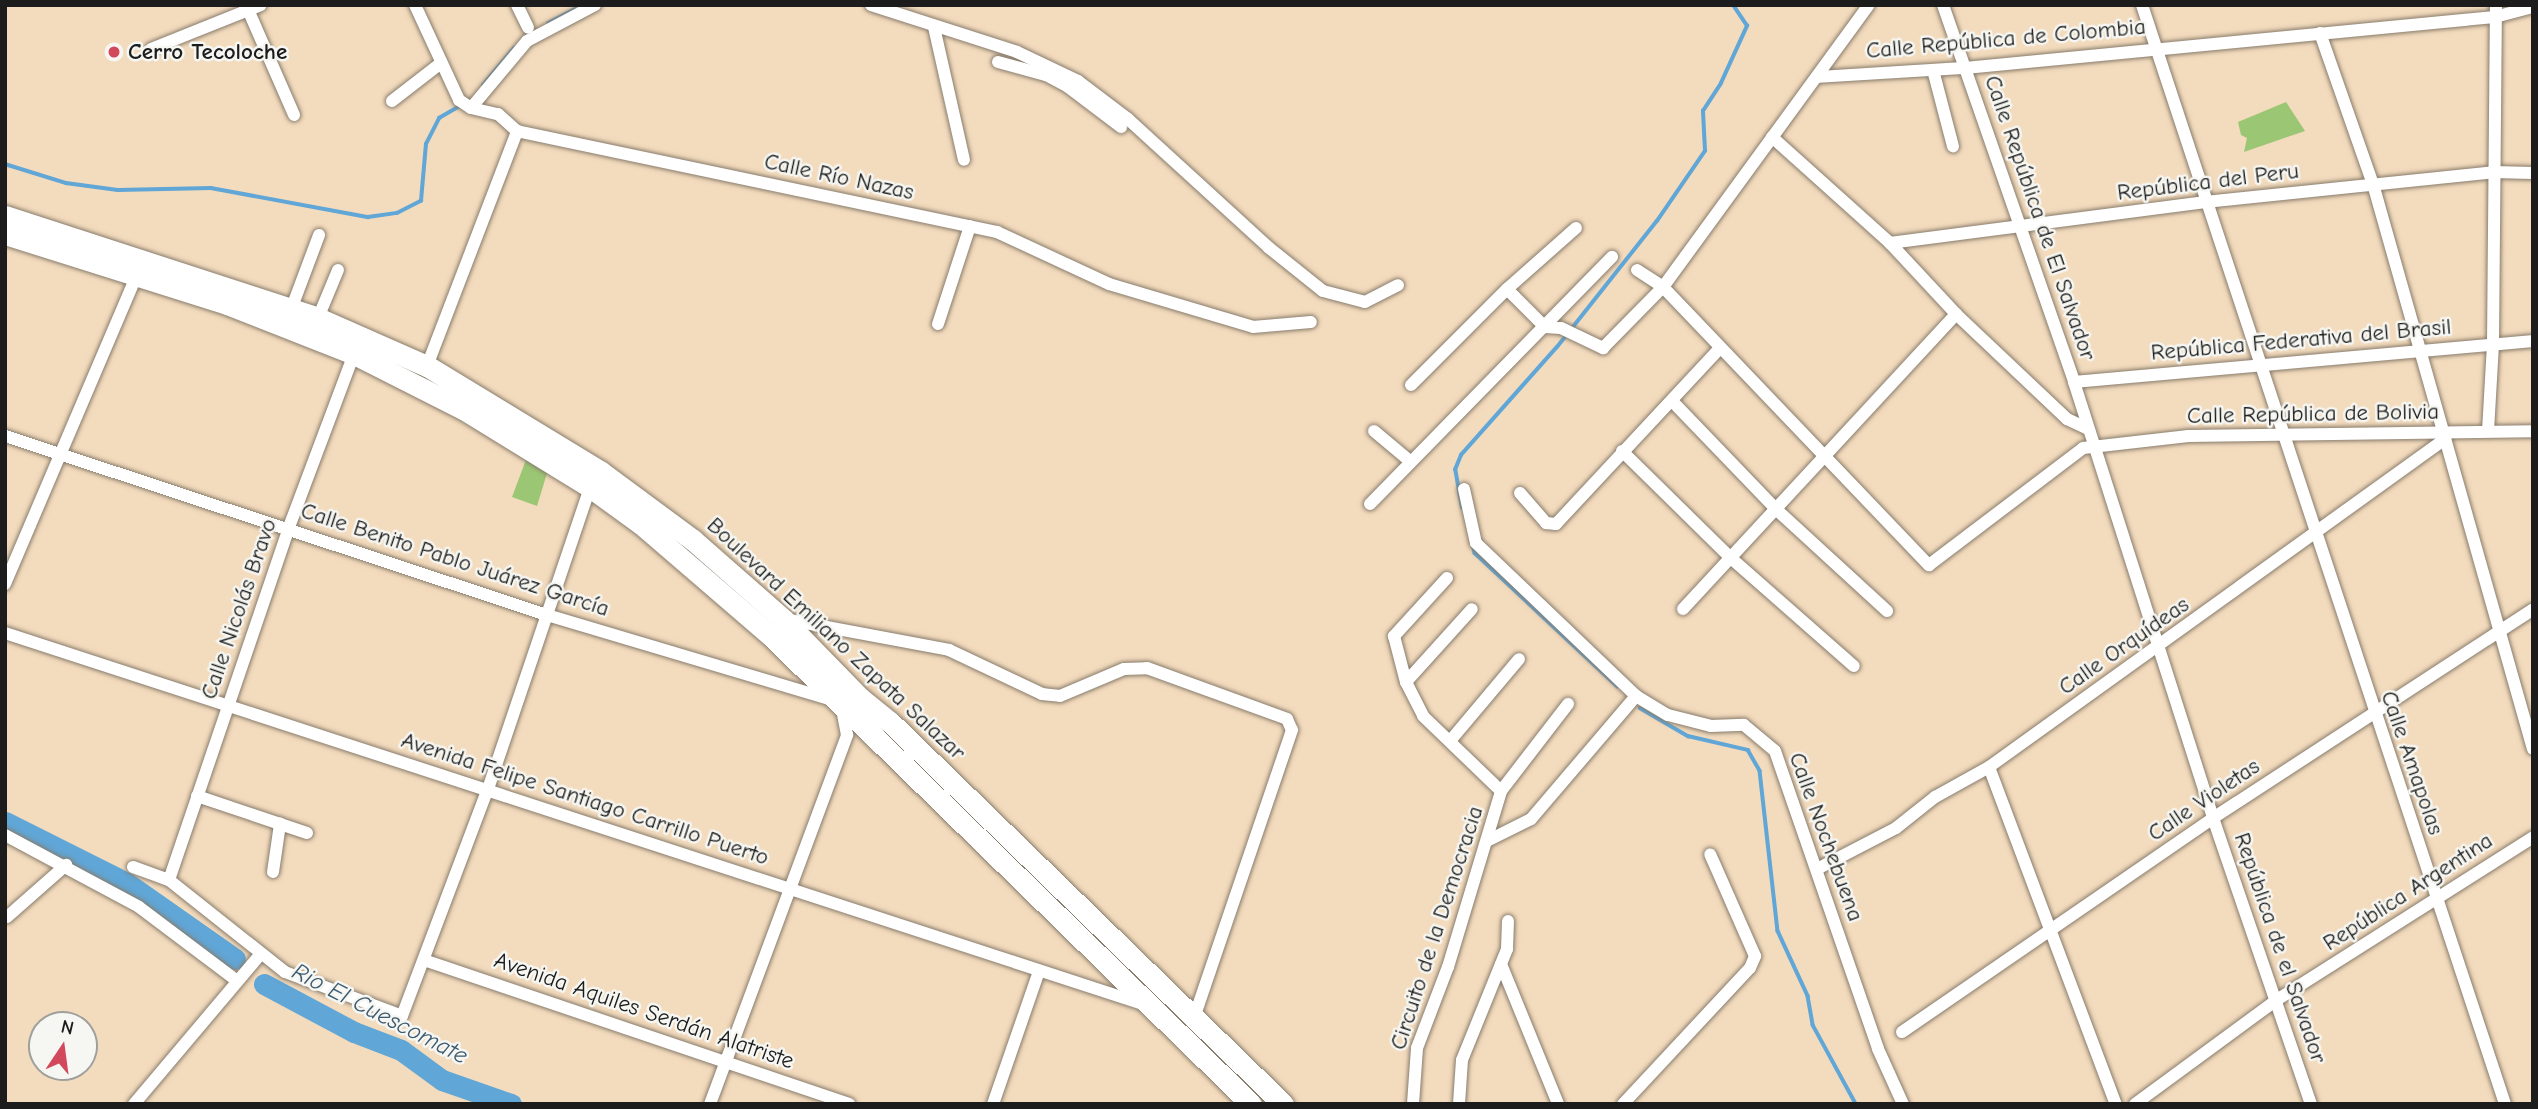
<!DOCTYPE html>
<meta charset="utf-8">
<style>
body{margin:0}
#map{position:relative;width:2538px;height:1109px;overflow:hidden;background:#f3dbbd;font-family:"Comic Neue",sans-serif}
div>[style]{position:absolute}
.green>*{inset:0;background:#9bc774}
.stream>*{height:3.5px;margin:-1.75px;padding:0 1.75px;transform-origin:1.75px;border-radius:1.75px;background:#60a6d6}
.river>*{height:21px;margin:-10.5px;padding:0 10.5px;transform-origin:10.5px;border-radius:10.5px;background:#60a6d6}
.roads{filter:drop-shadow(0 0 2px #887c6c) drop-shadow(0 0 2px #887c6c)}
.minor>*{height:12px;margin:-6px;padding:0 6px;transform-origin:6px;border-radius:6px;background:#fff}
.primary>*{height:21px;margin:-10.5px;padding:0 10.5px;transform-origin:10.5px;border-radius:10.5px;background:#fff}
.dots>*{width:19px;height:19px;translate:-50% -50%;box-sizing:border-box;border:4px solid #f6f6f2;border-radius:50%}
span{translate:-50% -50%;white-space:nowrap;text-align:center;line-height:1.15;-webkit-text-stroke:5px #f6f6f2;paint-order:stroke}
.street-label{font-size:23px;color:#1c1c1c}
.poi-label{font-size:23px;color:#1c1c1c;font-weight:700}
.left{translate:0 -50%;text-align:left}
.water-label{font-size:24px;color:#3b5a70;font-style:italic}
.frame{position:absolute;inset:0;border:7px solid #1c1c1c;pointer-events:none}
.north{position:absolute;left:28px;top:1011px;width:70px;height:70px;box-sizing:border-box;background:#f6f6f2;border:2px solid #9f9f9c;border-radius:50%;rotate:13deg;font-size:19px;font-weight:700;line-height:28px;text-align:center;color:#1c1c1c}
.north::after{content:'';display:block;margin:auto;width:24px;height:32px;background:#d1495b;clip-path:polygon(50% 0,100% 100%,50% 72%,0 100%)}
</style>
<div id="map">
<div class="green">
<i style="clip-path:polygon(2286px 102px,2305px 131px,2244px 152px,2247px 138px,2241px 135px,2238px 122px)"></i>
<i style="clip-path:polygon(527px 457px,548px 470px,537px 506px,512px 497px)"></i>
</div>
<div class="stream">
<i style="left:548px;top:23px;width:30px;rotate:-27deg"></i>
<i style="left:483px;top:85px;width:48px;rotate:-50deg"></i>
<i style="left:5px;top:164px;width:64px;rotate:17.3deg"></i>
<i style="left:66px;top:183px;width:52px;rotate:7.7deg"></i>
<i style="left:118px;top:190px;width:93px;rotate:-1.2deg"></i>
<i style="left:211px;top:188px;width:160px;rotate:10.5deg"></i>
<i style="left:368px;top:217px;width:29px;rotate:-8deg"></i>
<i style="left:397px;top:213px;width:27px;rotate:-27deg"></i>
<i style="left:421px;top:201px;width:57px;rotate:-85deg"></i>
<i style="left:426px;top:144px;width:29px;rotate:-63deg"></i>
<i style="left:439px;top:118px;width:24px;rotate:-30deg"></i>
<i style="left:1462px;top:508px;width:39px;rotate:-100deg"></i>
<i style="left:1455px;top:470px;width:16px;rotate:-68deg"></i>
<i style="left:1461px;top:455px;width:144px;rotate:-48.4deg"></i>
<i style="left:1557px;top:347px;width:161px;rotate:-51.6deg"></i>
<i style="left:1657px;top:221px;width:85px;rotate:-55.6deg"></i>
<i style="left:1705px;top:151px;width:40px;rotate:-92.9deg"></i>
<i style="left:1703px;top:111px;width:33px;rotate:-57deg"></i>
<i style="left:1721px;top:83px;width:63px;rotate:-65.5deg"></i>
<i style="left:1747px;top:26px;width:25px;rotate:-124deg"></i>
<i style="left:1473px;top:545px;width:8px;rotate:76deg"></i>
<i style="left:1475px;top:553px;width:195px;rotate:43.1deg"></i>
<i style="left:1640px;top:708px;width:56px;rotate:30.3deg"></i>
<i style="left:1688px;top:736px;width:62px;rotate:13.1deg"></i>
<i style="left:1748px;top:750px;width:24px;rotate:60deg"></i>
<i style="left:1760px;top:771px;width:161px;rotate:83.6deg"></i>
<i style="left:1778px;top:931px;width:72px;rotate:65.2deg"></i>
<i style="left:1808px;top:996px;width:29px;rotate:80deg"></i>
<i style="left:1813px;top:1025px;width:90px;rotate:61.4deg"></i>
</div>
<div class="river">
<i style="left:5px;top:822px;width:136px;rotate:26.6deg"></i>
<i style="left:127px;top:883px;width:132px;rotate:35.1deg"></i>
<i style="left:264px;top:984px;width:102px;rotate:28.1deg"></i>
<i style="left:354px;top:1032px;width:50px;rotate:21deg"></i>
<i style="left:401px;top:1050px;width:51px;rotate:36.2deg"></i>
<i style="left:442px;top:1080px;width:73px;rotate:19.2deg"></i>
</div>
<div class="roads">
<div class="minor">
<i style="left:246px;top:5px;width:120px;rotate:66.4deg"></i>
<i style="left:415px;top:5px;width:105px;rotate:65.1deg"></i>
<i style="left:459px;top:100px;width:14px;rotate:34deg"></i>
<i style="left:471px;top:108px;width:28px;rotate:13deg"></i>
<i style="left:498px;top:114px;width:25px;rotate:42deg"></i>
<i style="left:517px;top:131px;width:491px;rotate:11.9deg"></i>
<i style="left:997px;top:232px;width:123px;rotate:24.9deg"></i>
<i style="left:1109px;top:284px;width:150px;rotate:16.6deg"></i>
<i style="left:1253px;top:327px;width:58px;rotate:-4.9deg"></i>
<i style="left:517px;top:5px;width:25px;rotate:64deg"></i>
<i style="left:871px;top:5px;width:153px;rotate:17.8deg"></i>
<i style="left:1017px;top:52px;width:68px;rotate:25.4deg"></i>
<i style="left:1078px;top:81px;width:63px;rotate:37.2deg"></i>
<i style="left:1128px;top:119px;width:190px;rotate:42.4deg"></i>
<i style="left:1268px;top:247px;width:70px;rotate:38.7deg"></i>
<i style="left:1323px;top:291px;width:43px;rotate:14.7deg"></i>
<i style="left:1365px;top:302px;width:37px;rotate:-27deg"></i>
<i style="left:1943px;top:5px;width:399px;rotate:70.8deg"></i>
<i style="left:2074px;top:382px;width:458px;rotate:72.3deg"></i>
<i style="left:2213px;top:818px;width:302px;rotate:71.1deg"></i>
<i style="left:2142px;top:5px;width:1157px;rotate:71.72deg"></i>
<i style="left:934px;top:27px;width:136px;rotate:77.3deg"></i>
<i style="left:2320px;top:33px;width:160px;rotate:70.7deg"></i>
<i style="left:2373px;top:184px;width:587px;rotate:74.19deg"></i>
<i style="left:151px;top:49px;width:118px;rotate:-21.8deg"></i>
<i style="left:998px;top:62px;width:50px;rotate:15.2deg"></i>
<i style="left:1046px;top:75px;width:24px;rotate:28deg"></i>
<i style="left:1067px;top:86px;width:68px;rotate:37.2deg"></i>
<i style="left:1933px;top:70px;width:79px;rotate:75.3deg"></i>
<i style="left:1817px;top:77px;width:148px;rotate:-3.5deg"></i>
<i style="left:1965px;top:68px;width:532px;rotate:-5.5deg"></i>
<i style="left:2495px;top:17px;width:39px;rotate:-15deg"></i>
<i style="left:392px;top:101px;width:62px;rotate:-37.8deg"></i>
<i style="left:471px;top:108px;width:87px;rotate:-50.1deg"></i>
<i style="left:527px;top:41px;width:77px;rotate:-27.9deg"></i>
<i style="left:1772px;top:137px;width:159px;rotate:41.9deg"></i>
<i style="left:1890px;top:243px;width:97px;rotate:47.1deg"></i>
<i style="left:1956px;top:314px;width:153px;rotate:43.4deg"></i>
<i style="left:2067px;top:419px;width:23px;rotate:25deg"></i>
<i style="left:1890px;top:243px;width:318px;rotate:-7.4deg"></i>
<i style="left:2205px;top:202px;width:290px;rotate:-5.9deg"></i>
<i style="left:2493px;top:172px;width:40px;rotate:1.4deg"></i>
<i style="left:1637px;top:270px;width:31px;rotate:33deg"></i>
<i style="left:1663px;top:287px;width:385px;rotate:46.3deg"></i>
<i style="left:1929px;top:565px;width:193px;rotate:-37.2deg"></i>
<i style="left:2083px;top:448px;width:106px;rotate:-6.5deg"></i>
<i style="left:2188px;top:436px;width:345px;rotate:-0.8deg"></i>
<i style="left:1507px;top:289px;width:54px;rotate:45deg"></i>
<i style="left:1545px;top:327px;width:16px;rotate:4deg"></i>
<i style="left:1561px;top:328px;width:47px;rotate:25.5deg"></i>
<i style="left:1603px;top:348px;width:86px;rotate:-45.5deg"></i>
<i style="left:1663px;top:287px;width:349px;rotate:-53.9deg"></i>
<i style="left:292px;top:307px;width:77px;rotate:-69.4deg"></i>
<i style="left:318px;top:318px;width:52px;rotate:-67.4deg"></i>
<i style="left:938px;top:324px;width:103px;rotate:-71.9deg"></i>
<i style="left:427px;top:366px;width:252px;rotate:-69deg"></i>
<i style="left:2074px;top:382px;width:461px;rotate:-5.1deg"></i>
<i style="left:1411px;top:385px;width:136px;rotate:-45deg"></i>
<i style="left:1507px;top:289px;width:92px;rotate:-41.5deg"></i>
<i style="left:1673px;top:402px;width:151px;rotate:46.1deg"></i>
<i style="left:1778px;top:511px;width:148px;rotate:42.5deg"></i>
<i style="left:1374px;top:431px;width:48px;rotate:40deg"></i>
<i style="left:2488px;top:431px;width:87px;rotate:-86.7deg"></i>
<i style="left:2493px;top:344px;width:339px;rotate:-89.5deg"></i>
<i style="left:5px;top:436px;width:571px;rotate:18.28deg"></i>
<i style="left:547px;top:615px;width:297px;rotate:16.6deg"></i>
<i style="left:1622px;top:451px;width:154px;rotate:44.5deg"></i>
<i style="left:1732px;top:559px;width:162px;rotate:41.3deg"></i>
<i style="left:1464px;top:489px;width:55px;rotate:77.5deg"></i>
<i style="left:1476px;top:543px;width:221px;rotate:43.7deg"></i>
<i style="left:1636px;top:696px;width:37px;rotate:31deg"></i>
<i style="left:1668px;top:715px;width:44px;rotate:14.3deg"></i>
<i style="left:1711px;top:726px;width:33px;rotate:-2deg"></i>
<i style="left:1744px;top:725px;width:40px;rotate:40deg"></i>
<i style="left:1775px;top:751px;width:315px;rotate:70.9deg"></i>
<i style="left:1878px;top:1049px;width:60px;rotate:65.6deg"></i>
<i style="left:1520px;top:493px;width:40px;rotate:49deg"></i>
<i style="left:1546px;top:523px;width:10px;rotate:6deg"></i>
<i style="left:1556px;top:524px;width:239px;rotate:-47deg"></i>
<i style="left:1370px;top:504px;width:346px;rotate:-45.6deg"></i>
<i style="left:1447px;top:578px;width:79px;rotate:132.4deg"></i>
<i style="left:1394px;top:636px;width:48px;rotate:75.4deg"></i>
<i style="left:1406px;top:682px;width:38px;rotate:63deg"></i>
<i style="left:1423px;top:716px;width:108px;rotate:43.9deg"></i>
<i style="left:5px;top:584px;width:336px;rotate:-66.9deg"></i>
<i style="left:1683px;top:609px;width:402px;rotate:-47.2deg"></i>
<i style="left:784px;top:619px;width:168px;rotate:10.6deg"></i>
<i style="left:949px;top:650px;width:103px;rotate:25.3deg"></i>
<i style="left:1042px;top:694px;width:18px;rotate:6deg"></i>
<i style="left:1060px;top:696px;width:69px;rotate:-22.9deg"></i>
<i style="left:1124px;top:669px;width:23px;rotate:-2deg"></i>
<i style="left:1147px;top:668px;width:149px;rotate:20deg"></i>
<i style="left:1287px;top:719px;width:12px;rotate:66deg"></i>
<i style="left:1292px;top:730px;width:304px;rotate:108.8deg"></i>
<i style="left:5px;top:633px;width:1197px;rotate:18.06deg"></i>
<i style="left:1406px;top:682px;width:98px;rotate:-47.9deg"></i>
<i style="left:1450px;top:741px;width:107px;rotate:-49.9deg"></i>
<i style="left:1989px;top:767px;width:360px;rotate:69.4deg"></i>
<i style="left:197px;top:796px;width:116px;rotate:18.6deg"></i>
<i style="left:5px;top:835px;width:152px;rotate:28.2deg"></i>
<i style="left:139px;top:907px;width:121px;rotate:37deg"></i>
<i style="left:1487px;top:841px;width:49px;rotate:-26.6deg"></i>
<i style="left:1531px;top:819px;width:162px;rotate:-49.5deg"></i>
<i style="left:133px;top:867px;width:38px;rotate:20deg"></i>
<i style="left:169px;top:880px;width:148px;rotate:38.4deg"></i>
<i style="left:285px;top:972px;width:125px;rotate:20.6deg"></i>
<i style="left:402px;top:1016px;width:243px;rotate:-69.3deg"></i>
<i style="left:488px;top:789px;width:319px;rotate:-71.3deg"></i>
<i style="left:1817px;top:869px;width:89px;rotate:-27.4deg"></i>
<i style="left:1896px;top:828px;width:50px;rotate:-38.5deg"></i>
<i style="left:1935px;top:797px;width:62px;rotate:-29.1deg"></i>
<i style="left:1989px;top:767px;width:562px;rotate:-35.73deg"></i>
<i style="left:273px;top:872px;width:49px;rotate:-81.7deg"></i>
<i style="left:169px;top:880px;width:373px;rotate:-71.2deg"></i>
<i style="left:289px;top:527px;width:185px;rotate:-69.4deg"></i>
<i style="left:7px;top:917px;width:79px;rotate:-41.4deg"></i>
<i style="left:424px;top:960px;width:449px;rotate:18.7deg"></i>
<i style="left:1501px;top:964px;width:151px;rotate:67.8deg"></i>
<i style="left:1902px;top:1032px;width:378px;rotate:-34.5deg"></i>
<i style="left:2213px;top:818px;width:382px;rotate:-33.1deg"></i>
<i style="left:134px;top:1104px;width:195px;rotate:-49.8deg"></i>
<i style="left:710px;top:1104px;width:394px;rotate:-69.6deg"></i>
<i style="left:847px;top:735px;width:25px;rotate:-101deg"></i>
<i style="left:993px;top:1104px;width:141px;rotate:-70.9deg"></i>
<i style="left:1413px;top:1104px;width:56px;rotate:-85.9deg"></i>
<i style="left:1417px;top:1048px;width:87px;rotate:-69.1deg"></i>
<i style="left:1448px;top:967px;width:184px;rotate:-73.2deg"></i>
<i style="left:1501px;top:791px;width:110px;rotate:-52.4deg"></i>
<i style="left:1459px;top:1104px;width:44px;rotate:-86.1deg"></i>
<i style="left:1462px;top:1060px;width:120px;rotate:-67.9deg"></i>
<i style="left:1507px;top:949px;width:28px;rotate:-88deg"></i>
<i style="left:1623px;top:1104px;width:186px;rotate:-47deg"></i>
<i style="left:1750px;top:968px;width:13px;rotate:-67deg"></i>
<i style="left:1755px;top:956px;width:111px;rotate:-113.8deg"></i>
<i style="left:2135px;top:1104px;width:174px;rotate:-36.3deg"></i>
<i style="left:2275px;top:1001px;width:306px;rotate:-32.4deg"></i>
</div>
<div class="primary">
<i style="left:5px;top:216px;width:329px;rotate:18deg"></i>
<i style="left:318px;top:318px;width:119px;rotate:23.8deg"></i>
<i style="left:427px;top:366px;width:204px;rotate:31.3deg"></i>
<i style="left:601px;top:472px;width:114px;rotate:36.5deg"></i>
<i style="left:693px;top:540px;width:120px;rotate:41.3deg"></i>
<i style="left:783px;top:619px;width:110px;rotate:45.7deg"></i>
<i style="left:860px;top:698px;width:38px;rotate:39deg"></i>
<i style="left:890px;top:722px;width:548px;rotate:44.19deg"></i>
<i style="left:5px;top:234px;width:233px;rotate:17.5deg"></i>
<i style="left:227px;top:304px;width:136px;rotate:21.5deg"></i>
<i style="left:354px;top:354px;width:124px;rotate:26.8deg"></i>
<i style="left:465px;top:410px;width:147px;rotate:31.6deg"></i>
<i style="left:590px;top:487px;width:63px;rotate:36deg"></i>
<i style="left:641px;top:524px;width:169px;rotate:40.7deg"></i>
<i style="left:769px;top:634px;width:673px;rotate:44.28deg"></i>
</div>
</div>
<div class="dots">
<i style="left:114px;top:52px;background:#d1495b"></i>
</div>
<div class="street-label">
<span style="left:2006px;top:39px;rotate:-5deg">Calle República de Colombia</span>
<span style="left:839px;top:177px;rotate:12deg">Calle Río Nazas</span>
<span style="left:2208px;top:182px;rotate:-7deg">República del Peru</span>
<span style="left:2040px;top:218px;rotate:71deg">Calle República de El Salvador</span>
<span style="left:2301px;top:340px;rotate:-5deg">República Federativa del Brasil</span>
<span style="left:2313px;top:414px;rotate:-1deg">Calle República de Bolivia</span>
<span style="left:455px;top:560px;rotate:18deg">Calle Benito Pablo Juárez García</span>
<span style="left:239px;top:609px;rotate:-71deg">Calle Nicolás Bravo</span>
<span style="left:836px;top:639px;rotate:43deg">Boulevard Emiliano Zapata Salazar</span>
<span style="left:2124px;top:646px;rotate:-35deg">Calle Orquídeas</span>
<span style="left:2412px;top:763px;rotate:71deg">Calle Amapolas</span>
<span style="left:585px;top:799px;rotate:18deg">Avenida Felipe Santiago Carrillo Puerto</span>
<span style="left:2204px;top:800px;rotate:-34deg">Calle Violetas</span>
<span style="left:1826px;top:837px;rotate:70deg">Calle Nochebuena</span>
<span style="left:2408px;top:892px;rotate:-33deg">República Argentina</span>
<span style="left:1437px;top:928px;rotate:-72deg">Circuito de la Democracia</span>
<span style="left:2280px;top:948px;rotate:71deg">República de el Salvador</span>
<span style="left:644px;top:1011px;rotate:19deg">Avenida Aquiles Serdán Alatriste</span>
</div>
<div class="poi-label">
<span class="left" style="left:128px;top:52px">Cerro Tecoloche</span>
</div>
<div class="water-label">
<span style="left:380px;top:1014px;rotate:27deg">Rio El Cuescomate</span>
</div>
<div class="frame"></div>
<div class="north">N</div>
</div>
